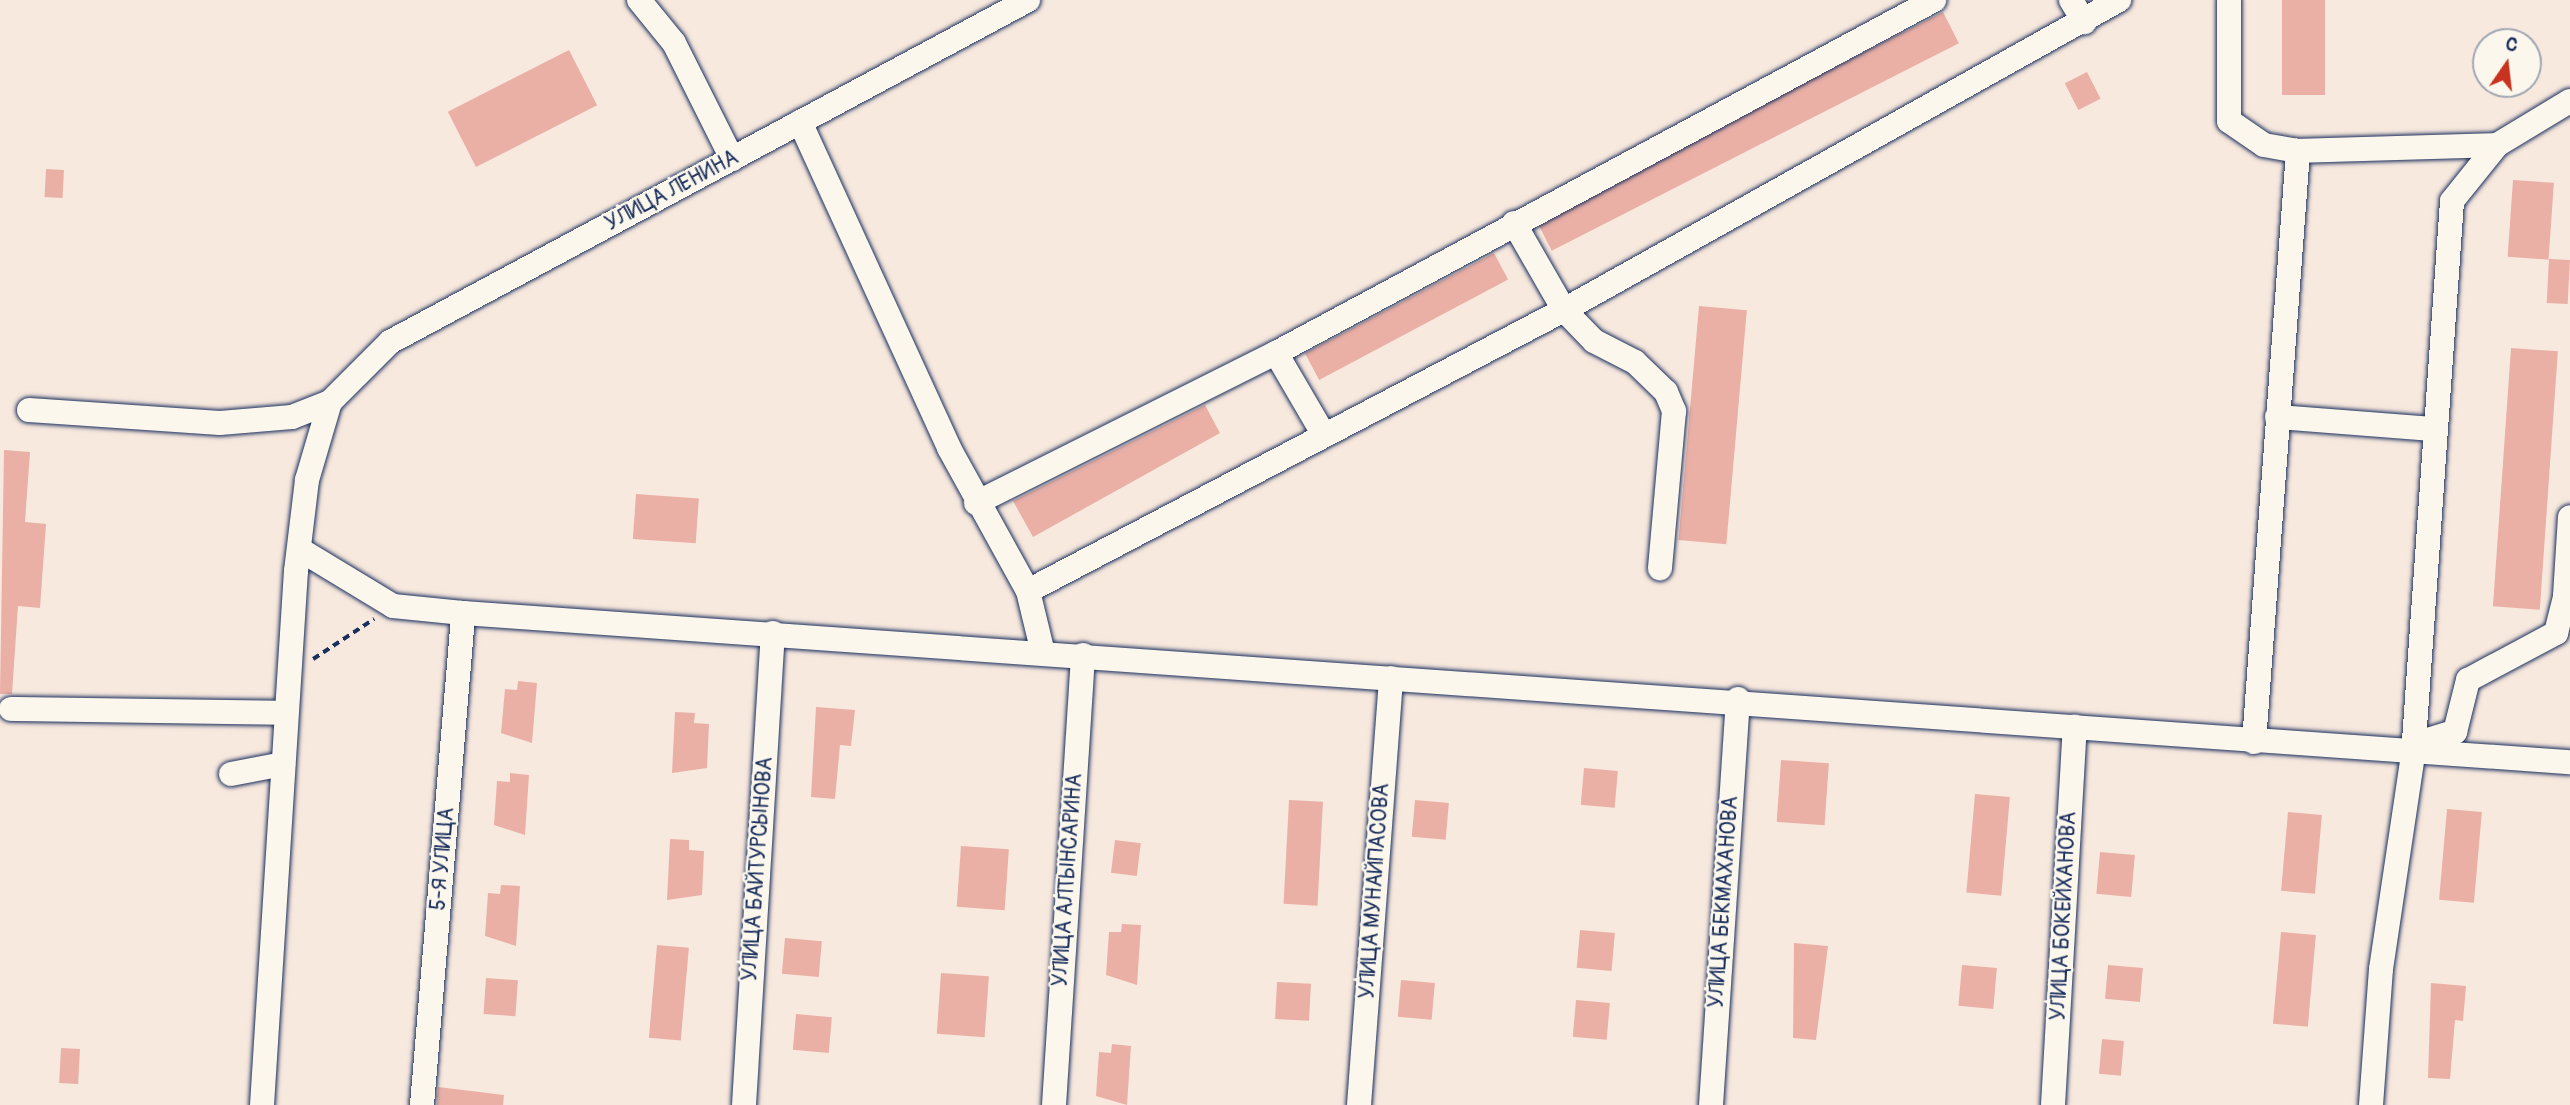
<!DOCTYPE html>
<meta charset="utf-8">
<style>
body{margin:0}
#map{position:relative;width:2570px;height:1105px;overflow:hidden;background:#f8e9de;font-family:Pangolin,sans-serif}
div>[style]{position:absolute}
.building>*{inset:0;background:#eab0a6;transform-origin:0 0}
.path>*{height:3.5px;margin-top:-1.75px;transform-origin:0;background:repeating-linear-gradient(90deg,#1b2f5e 0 7px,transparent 0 12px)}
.roads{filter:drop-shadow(0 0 2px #1b2f5e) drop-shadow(0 0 2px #1b2f5e)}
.minor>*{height:24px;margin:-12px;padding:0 12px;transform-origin:12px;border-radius:12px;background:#fbf7ec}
span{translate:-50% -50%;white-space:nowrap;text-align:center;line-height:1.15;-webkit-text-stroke:5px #fbf7ec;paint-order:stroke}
.street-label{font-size:21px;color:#1b2f5e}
.north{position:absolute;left:2472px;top:28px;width:70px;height:70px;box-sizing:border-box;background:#fbf7ec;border:2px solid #a1a7b3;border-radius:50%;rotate:14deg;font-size:19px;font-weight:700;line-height:28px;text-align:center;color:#1b2f5e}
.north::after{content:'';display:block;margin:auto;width:24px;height:32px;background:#c8321e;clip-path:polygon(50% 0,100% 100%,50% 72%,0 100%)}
</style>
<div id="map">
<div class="building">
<i style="left:2282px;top:0;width:43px;height:95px"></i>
<i style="left:1943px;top:12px;width:35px;height:457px;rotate:63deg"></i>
<i style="left:569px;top:50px;width:62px;height:136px;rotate:63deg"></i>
<i style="left:2087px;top:72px;width:30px;height:25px;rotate:63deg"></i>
<i style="left:46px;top:169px;width:18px;height:28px;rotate:3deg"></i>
<i style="left:2513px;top:180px;width:41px;height:77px;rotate:4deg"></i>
<i style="left:1494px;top:253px;width:30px;height:214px;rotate:62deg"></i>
<i style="left:2549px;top:259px;width:21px;height:44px;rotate:3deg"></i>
<i style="left:1699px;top:306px;width:48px;height:235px;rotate:5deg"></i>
<i style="left:2511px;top:348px;width:47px;height:259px;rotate:4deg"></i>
<i style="clip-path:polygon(1205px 405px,1220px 433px,1033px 537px,1013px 501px)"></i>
<i style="clip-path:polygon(4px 450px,30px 452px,25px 522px,46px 524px,40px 608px,18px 606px,12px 694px,0 694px)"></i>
<i style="left:636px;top:494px;width:63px;height:45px;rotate:4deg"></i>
<i style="clip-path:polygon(518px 681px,537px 683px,532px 743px,501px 733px,505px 689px,517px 690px)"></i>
<i style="clip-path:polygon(816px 707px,855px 710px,851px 746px,840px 745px,835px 799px,811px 797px)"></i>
<i style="clip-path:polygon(675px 712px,695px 713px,694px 723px,709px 724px,707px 768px,672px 773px)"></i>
<i style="left:1781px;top:760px;width:48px;height:62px;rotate:4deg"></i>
<i style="left:1584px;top:768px;width:34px;height:37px;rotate:5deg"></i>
<i style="clip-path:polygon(510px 773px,529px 775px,525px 835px,494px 825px,497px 781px,510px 782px)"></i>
<i style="left:1975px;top:794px;width:35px;height:99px;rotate:5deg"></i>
<i style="left:1289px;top:800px;width:34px;height:104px;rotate:3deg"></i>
<i style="left:1415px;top:800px;width:34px;height:37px;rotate:5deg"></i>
<i style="left:2447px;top:809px;width:35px;height:91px;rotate:5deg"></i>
<i style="left:2288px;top:812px;width:34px;height:79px;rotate:5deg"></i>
<i style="clip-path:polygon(670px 839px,689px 840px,689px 850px,704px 851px,702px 895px,667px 900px)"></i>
<i style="left:1115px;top:840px;width:26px;height:33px;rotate:7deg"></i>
<i style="left:961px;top:846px;width:48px;height:61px;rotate:4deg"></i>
<i style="left:2100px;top:852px;width:35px;height:42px;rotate:5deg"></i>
<i style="clip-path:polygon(501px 885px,520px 886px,516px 946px,485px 936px,488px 893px,500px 894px)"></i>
<i style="clip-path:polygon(1122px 924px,1141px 925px,1137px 985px,1106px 975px,1109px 932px,1121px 932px)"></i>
<i style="left:1580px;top:930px;width:35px;height:38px;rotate:5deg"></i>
<i style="left:2281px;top:932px;width:35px;height:92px;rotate:5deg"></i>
<i style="left:785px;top:938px;width:37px;height:36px;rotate:5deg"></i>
<i style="clip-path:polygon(1794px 943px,1828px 946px,1816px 1040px,1793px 1038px)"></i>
<i style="left:657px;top:945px;width:32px;height:93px;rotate:5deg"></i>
<i style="left:1962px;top:965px;width:35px;height:41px;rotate:5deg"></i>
<i style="left:2108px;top:965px;width:35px;height:34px;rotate:5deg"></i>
<i style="left:941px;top:973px;width:48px;height:61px;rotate:4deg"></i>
<i style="left:486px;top:978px;width:32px;height:36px;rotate:4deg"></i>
<i style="left:1401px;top:980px;width:34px;height:37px;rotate:5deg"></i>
<i style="left:1277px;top:982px;width:34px;height:37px;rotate:3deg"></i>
<i style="clip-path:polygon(2431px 983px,2466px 986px,2463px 1021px,2455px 1020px,2450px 1079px,2428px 1078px)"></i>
<i style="left:1576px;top:1000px;width:34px;height:37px;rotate:5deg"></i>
<i style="left:796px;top:1014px;width:36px;height:36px;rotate:5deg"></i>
<i style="left:2102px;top:1039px;width:22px;height:35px;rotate:5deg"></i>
<i style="clip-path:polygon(1112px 1044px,1131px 1046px,1127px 1105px,1096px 1096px,1099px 1052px,1111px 1053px)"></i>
<i style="left:61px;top:1048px;width:19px;height:35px;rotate:3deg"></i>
<i style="clip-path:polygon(438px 1087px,504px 1095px,503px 1105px,437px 1105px)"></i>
</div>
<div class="path">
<i style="left:313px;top:659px;width:73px;rotate:-33.3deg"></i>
</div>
<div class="roads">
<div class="minor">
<i style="left:639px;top:0;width:55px;rotate:50.9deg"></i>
<i style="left:674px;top:43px;width:130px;rotate:63.4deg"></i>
<i style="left:2071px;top:0;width:26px;rotate:59deg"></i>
<i style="left:2229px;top:0;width:121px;rotate:90deg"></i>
<i style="left:2229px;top:121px;width:42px;rotate:34.4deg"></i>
<i style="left:2264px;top:145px;width:35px;rotate:10deg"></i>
<i style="left:800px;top:122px;width:358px;rotate:65.4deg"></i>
<i style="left:949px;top:448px;width:163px;rotate:61.1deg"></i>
<i style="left:1028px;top:591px;width:64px;rotate:76.4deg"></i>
<i style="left:1514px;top:223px;width:100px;rotate:60.1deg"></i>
<i style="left:1564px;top:310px;width:43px;rotate:45.9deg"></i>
<i style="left:1594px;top:341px;width:46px;rotate:27.1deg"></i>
<i style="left:1635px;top:362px;width:43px;rotate:44.1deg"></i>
<i style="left:1666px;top:392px;width:21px;rotate:67deg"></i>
<i style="left:1674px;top:411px;width:158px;rotate:95.1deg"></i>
<i style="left:1276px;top:353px;width:95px;rotate:59.7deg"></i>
<i style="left:29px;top:410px;width:191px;rotate:3.9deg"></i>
<i style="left:220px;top:423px;width:72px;rotate:-4.8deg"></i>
<i style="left:292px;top:417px;width:41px;rotate:-21.5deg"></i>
<i style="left:330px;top:402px;width:85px;rotate:-45deg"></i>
<i style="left:390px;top:342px;width:724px;rotate:-28.19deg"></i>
<i style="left:2277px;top:417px;width:157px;rotate:4.4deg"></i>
<i style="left:976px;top:503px;width:335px;rotate:-26.6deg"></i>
<i style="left:1276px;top:353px;width:747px;rotate:-28.21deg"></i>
<i style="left:299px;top:549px;width:110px;rotate:31.2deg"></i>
<i style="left:393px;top:606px;width:70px;rotate:5.7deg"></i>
<i style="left:463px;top:613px;width:2112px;rotate:4.05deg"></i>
<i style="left:1028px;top:591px;width:605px;rotate:-27.67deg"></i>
<i style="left:1564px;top:310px;width:636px;rotate:-29.19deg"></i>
<i style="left:2565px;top:596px;width:79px;rotate:-86.4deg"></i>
<i style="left:11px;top:709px;width:274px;rotate:0.8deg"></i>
<i style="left:2254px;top:742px;width:593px;rotate:-85.74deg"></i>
<i style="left:2298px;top:151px;width:199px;rotate:-1.7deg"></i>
<i style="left:2418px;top:743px;width:39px;rotate:-17deg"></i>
<i style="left:2455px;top:732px;width:54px;rotate:-76deg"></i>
<i style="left:2468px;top:680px;width:100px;rotate:-28.1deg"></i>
<i style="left:2556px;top:633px;width:38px;rotate:-76deg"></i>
<i style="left:2565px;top:596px;width:5px"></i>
<i style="left:231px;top:774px;width:53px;rotate:-10.9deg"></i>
<i style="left:262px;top:1105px;width:535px;rotate:-86.36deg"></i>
<i style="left:296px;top:571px;width:92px;rotate:-83.1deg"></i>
<i style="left:307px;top:480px;width:81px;rotate:-73.6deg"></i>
<i style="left:422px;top:1105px;width:494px;rotate:-85.2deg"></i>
<i style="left:744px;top:1105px;width:473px;rotate:-86.5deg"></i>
<i style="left:1054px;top:1105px;width:451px;rotate:-86.3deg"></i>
<i style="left:1359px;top:1105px;width:428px;rotate:-85.7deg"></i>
<i style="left:1711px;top:1105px;width:407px;rotate:-86.2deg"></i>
<i style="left:2053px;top:1105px;width:379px;rotate:-86.7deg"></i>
<i style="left:2371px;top:1105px;width:136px;rotate:-85.8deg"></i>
<i style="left:2381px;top:969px;width:216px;rotate:-81.5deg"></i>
<i style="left:2413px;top:755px;width:555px;rotate:-85.97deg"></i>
<i style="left:2452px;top:201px;width:72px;rotate:-51.2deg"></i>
<i style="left:2497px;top:145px;width:85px;rotate:-31.1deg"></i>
</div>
</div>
<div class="street-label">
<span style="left:672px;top:191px;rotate:-28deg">УЛИЦА ЛЕНИНА</span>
<span style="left:443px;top:859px;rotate:-85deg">5-Я УЛИЦА</span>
<span style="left:758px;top:869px;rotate:-86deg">УЛИЦА БАЙТУРСЫНОВА</span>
<span style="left:1068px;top:880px;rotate:-86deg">УЛИЦА АЛТЫНСАРИНА</span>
<span style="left:1375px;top:891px;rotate:-86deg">УЛИЦА МУНАЙПАСОВА</span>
<span style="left:1724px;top:902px;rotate:-86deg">УЛИЦА БЕКМАХАНОВА</span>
<span style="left:2064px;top:916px;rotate:-87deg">УЛИЦА БОКЕЙХАНОВА</span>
</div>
<div class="north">С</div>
</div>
